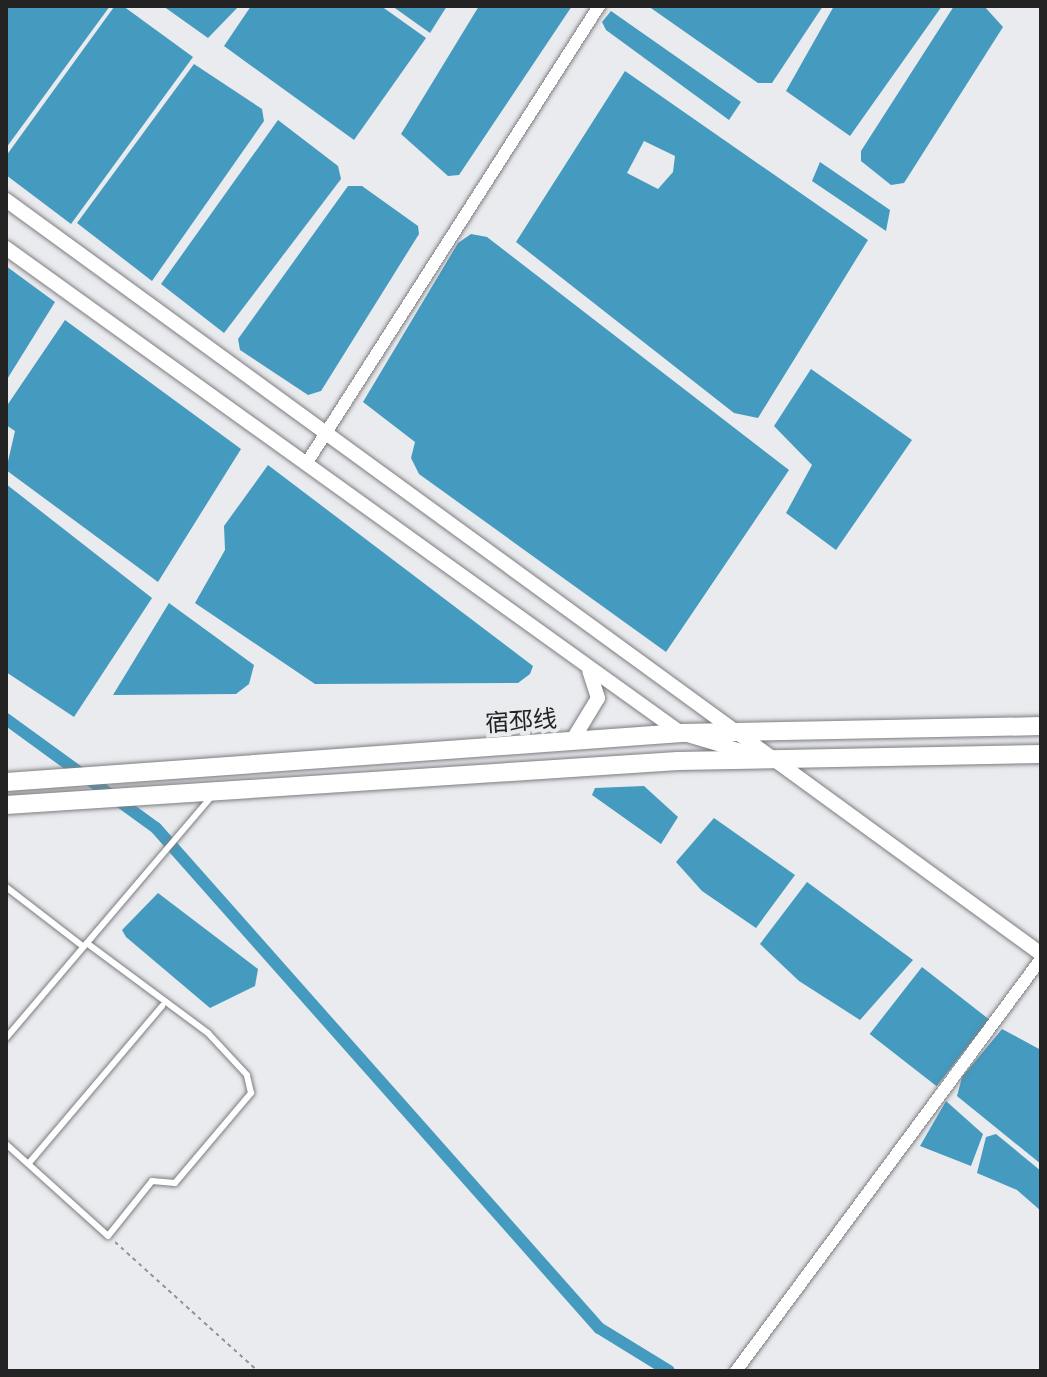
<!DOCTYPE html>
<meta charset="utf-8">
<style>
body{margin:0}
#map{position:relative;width:1047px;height:1377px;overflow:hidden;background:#eaebee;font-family:Jost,"Noto Sans SC",sans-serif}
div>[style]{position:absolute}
.water>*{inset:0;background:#449abf;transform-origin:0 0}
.canal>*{height:12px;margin:-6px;padding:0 6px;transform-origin:6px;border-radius:6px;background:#449abf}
.path>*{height:2px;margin-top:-1px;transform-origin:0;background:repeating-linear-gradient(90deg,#939496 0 4px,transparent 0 8px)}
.roads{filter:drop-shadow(0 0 2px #7c7d80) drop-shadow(0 0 2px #7c7d80)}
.service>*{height:6px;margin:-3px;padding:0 3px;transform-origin:3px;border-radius:3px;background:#fff}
.minor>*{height:12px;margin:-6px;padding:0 6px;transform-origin:6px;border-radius:6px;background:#fff}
.tertiary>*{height:14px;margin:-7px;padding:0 7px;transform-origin:7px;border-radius:7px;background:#fff}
.primary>*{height:18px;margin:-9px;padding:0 9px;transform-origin:9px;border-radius:9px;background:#fff}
span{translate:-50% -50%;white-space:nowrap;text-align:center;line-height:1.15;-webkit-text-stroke:8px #eaebee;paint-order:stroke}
.street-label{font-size:24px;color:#232324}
.frame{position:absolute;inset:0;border:8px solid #232324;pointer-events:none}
</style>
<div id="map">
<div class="water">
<i style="clip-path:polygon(6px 6px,110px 6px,6px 148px)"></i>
<i style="clip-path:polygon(123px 6px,193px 57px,71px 224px,6px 175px,6px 156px,114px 7px)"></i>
<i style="clip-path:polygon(163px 6px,239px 6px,208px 38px)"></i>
<i style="clip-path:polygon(251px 6px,381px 6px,426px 38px,354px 140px,224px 46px)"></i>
<i style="clip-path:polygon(392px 6px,447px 6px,430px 33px)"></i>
<i style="clip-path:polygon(479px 6px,572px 6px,459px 175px,448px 176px,401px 134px)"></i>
<i style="clip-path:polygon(648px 6px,823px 6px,772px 83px,758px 83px)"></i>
<i style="clip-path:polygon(834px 6px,942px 6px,850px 136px,786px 91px)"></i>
<i style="clip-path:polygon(954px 6px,984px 6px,1003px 27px,904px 183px,891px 185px,861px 161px,861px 151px)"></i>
<i style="clip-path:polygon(611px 11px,741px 102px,729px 120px,606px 30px,602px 22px)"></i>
<i style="clip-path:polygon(194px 64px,262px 109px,264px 121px,152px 281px,77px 223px)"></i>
<i style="clip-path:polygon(evenodd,625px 71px,868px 240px,758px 418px,734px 413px,516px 242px,625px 71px,644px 141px,675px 156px,673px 172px,658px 189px,627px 173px,644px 141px)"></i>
<i style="clip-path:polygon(278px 120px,338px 166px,341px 179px,224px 333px,161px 284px)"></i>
<i style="clip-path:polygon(820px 162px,890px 210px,886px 231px,812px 181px)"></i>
<i style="clip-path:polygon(348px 186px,362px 186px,418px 226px,419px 234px,321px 391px,308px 395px,240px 350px,238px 339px)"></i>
<i style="clip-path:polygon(471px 234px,487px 237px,789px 470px,666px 652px,419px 474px,411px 458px,415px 442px,363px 402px,458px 243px)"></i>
<i style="clip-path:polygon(6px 266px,55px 302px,6px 381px)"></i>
<i style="clip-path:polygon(65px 320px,241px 449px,158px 582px,6px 470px,15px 431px,6px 425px,6px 407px)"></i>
<i style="clip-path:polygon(811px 369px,912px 440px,836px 550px,786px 513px,812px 465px,774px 426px)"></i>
<i style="clip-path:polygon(268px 465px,533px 666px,530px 674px,518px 683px,315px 684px,195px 603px,225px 550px,224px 526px)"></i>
<i style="clip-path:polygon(6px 484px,152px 598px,74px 717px,6px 672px)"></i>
<i style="clip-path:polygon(169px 603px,254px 665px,249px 684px,236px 694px,113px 695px)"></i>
<i style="clip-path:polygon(644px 786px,678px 817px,661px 844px,592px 795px,595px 788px)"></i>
<i style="clip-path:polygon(714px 818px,795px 875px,756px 928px,702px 891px,676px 862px)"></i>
<i style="clip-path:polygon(807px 882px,913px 960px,860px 1020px,799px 981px,760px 944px)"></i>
<i style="clip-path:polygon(158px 893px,258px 969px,255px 986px,210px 1008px,126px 937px,122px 930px)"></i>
<i style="left:922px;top:967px;width:85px;height:85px;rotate:38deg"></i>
<i style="clip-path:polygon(1002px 1029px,1041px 1050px,1041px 1164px,957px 1096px,962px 1077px)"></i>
<i style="clip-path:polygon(946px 1101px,983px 1134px,971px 1166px,920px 1146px)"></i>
<i style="clip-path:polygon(996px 1134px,1041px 1171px,1041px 1211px,1017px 1190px,977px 1173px,986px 1137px)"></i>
</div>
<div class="canal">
<i style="left:6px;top:719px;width:185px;rotate:36deg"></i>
<i style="left:156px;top:828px;width:668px;rotate:48.46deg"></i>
<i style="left:599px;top:1328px;width:82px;rotate:31.6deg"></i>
</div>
<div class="path">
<i style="left:115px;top:1242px;width:193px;rotate:42.1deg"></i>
</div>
<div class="roads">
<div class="service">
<i style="left:6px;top:887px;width:98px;rotate:37.6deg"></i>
<i style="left:6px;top:1038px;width:316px;rotate:-49.6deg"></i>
<i style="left:6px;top:1144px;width:137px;rotate:42deg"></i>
<i style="left:108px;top:1236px;width:70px;rotate:-51.3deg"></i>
<i style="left:152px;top:1181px;width:23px;rotate:5deg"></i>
<i style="left:175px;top:1183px;width:118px;rotate:-49.8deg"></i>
<i style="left:251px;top:1093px;width:18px;rotate:-103deg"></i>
<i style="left:247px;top:1075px;width:57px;rotate:-132.9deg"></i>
<i style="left:208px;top:1033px;width:151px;rotate:-143.4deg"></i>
<i style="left:29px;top:1163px;width:206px;rotate:-49.7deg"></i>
</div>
<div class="minor">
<i style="left:306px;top:464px;width:544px;rotate:-57.39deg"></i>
<i style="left:736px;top:1371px;width:513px;rotate:-53.49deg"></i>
</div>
<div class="tertiary">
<i style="left:6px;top:200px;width:1281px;rotate:36.07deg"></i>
<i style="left:6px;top:248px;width:831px;rotate:35.7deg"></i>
<i style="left:681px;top:733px;width:80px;rotate:16.6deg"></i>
<i style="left:572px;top:741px;width:50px;rotate:-58.8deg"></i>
<i style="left:598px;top:698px;width:28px;rotate:-108deg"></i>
</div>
<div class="primary">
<i style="left:6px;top:782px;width:677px;rotate:-4.15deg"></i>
<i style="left:681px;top:733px;width:360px;rotate:-1.1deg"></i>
<i style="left:6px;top:805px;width:673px;rotate:-3.75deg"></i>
<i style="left:678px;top:761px;width:363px;rotate:-1.1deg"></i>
</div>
</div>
<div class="street-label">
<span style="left:521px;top:721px;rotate:-4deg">宿邳线</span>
</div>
<div class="frame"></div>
</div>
